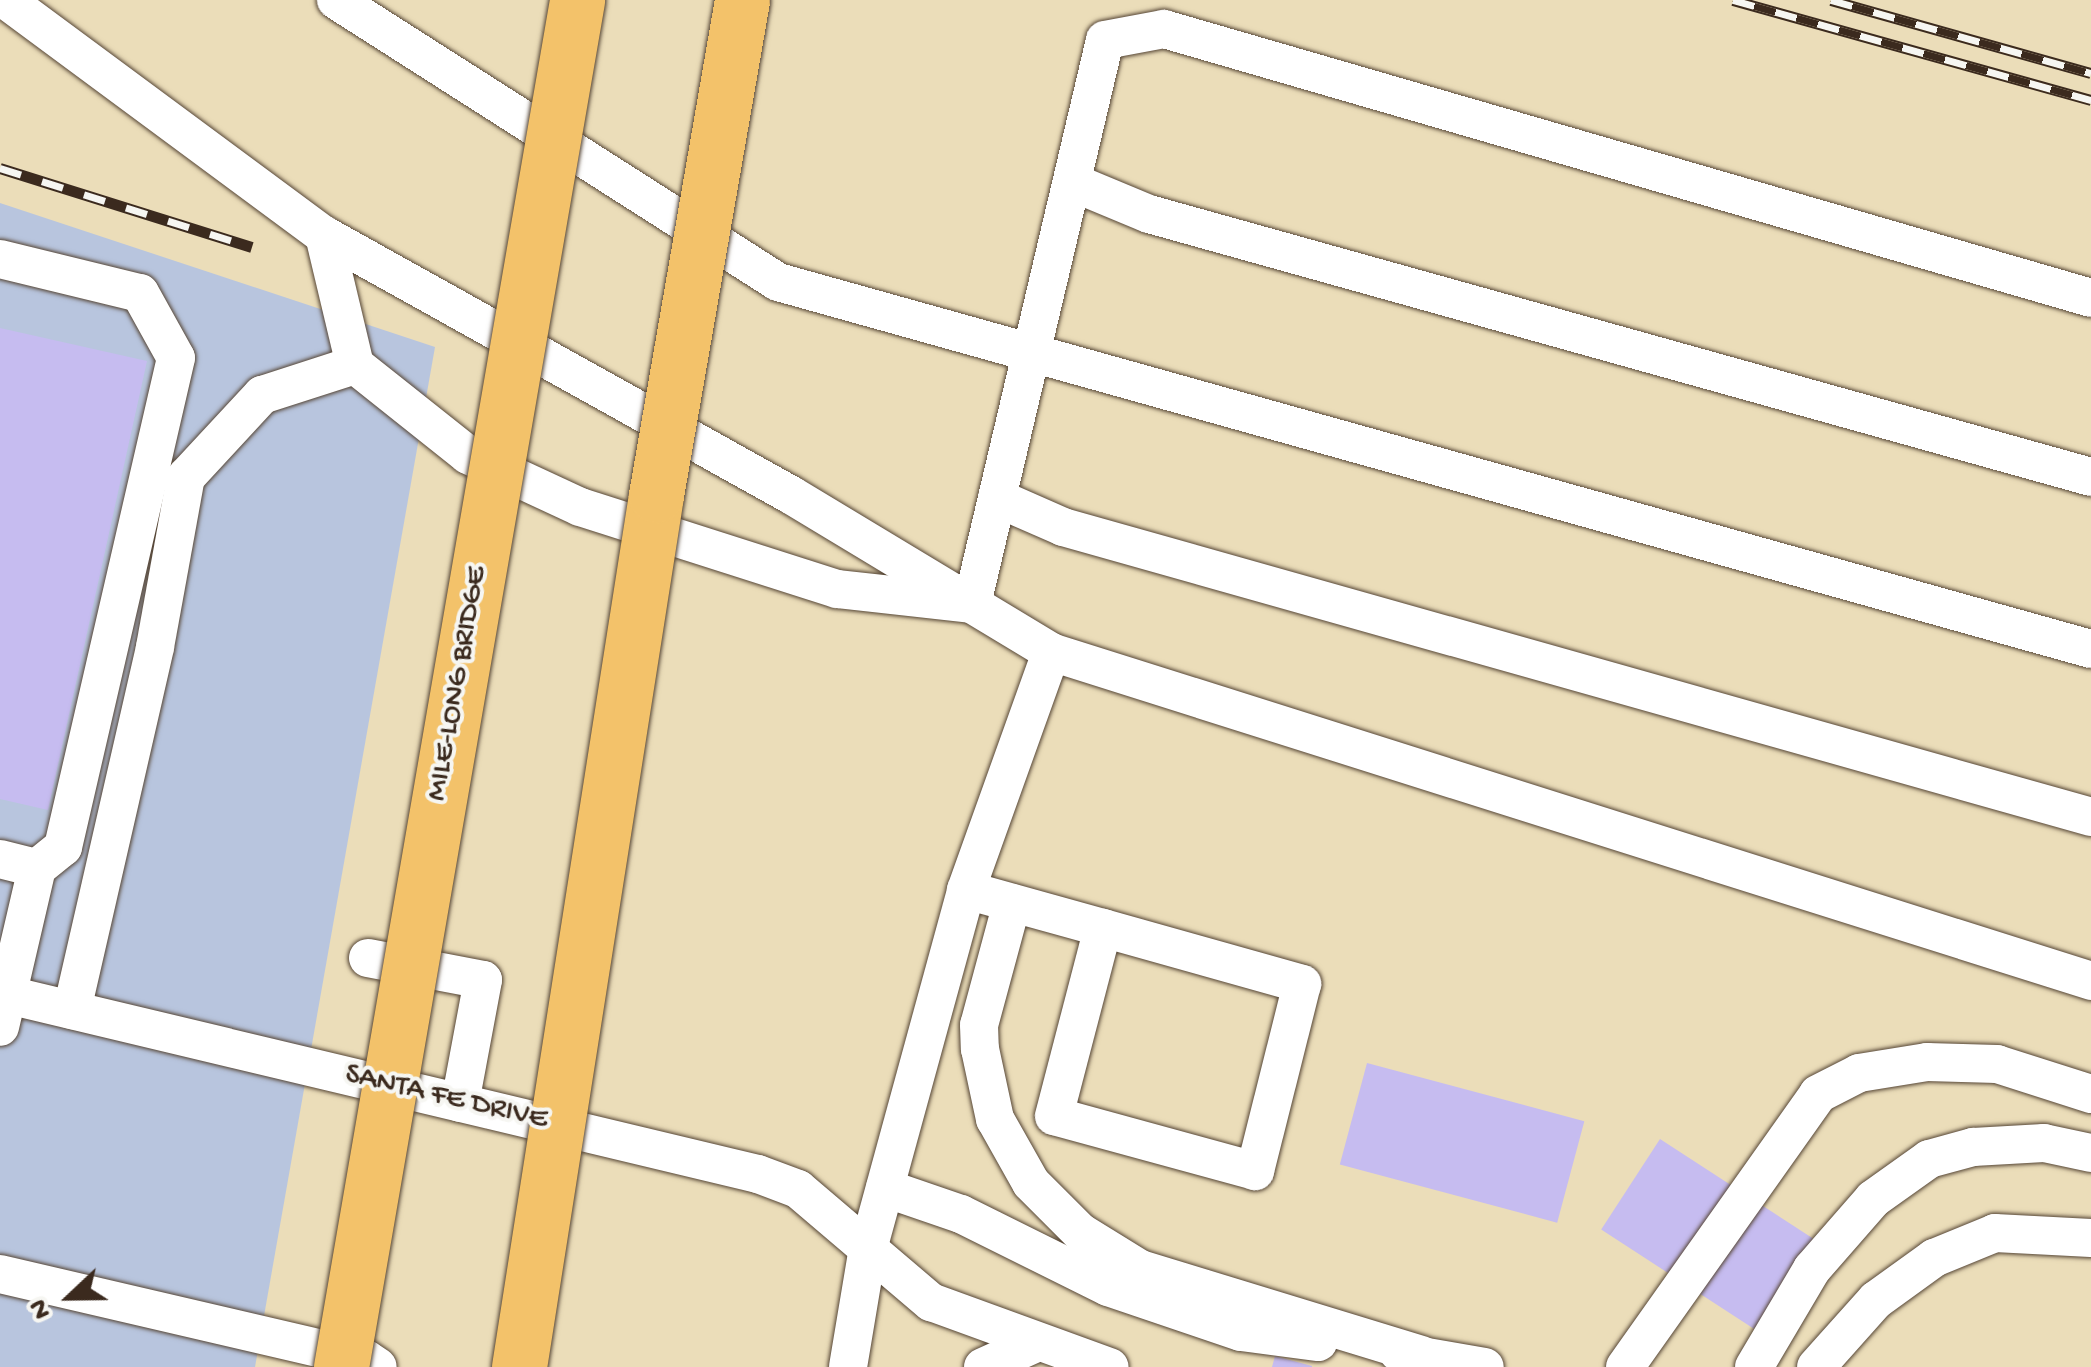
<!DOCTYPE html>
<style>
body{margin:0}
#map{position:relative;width:2091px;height:1367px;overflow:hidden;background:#ebddb9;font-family:"Gochi Hand",sans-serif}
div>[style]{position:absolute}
.industrial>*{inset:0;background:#b8c5de}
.building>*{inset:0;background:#c6bcf0;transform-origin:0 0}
.roads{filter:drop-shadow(0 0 2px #554535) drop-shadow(0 0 2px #554535)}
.minor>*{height:38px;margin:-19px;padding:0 19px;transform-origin:19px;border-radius:19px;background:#fff}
.rail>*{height:11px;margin-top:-5.5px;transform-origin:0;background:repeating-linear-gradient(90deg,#f6f6f2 0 22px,#3b2a1e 0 44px);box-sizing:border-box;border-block:2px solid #3b2a1e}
.bridges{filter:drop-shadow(0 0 2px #554535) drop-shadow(0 0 2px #554535)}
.highway-bridge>*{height:55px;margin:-27.5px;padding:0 27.5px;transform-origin:27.5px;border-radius:27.5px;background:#f3c26a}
span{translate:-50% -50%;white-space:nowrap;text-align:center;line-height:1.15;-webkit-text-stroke:8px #f6f6f2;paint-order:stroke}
.street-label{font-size:30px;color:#3b2a1e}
.north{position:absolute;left:20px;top:1247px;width:100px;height:100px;-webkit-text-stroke:8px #f6f6f2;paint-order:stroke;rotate:248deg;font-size:28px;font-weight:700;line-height:40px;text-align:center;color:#3b2a1e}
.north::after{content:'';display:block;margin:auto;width:35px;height:45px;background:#3b2a1e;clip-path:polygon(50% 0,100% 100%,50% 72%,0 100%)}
</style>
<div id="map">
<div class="industrial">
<i style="clip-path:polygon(0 203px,435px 347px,255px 1367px,0 1367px)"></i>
</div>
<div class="building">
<i style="clip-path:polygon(0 328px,147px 361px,48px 810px,0 799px)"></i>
<i style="left:1367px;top:1063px;width:225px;height:105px;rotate:15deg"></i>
<i style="left:1660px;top:1139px;width:216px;height:108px;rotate:33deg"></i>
<i style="clip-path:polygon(1275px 1356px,1312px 1366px,1312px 1367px,1272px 1367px)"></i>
</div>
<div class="roads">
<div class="minor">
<i style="left:6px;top:0;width:395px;rotate:36.5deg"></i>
<i style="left:324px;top:235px;width:134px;rotate:76.6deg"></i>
<i style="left:336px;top:0;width:524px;rotate:32.54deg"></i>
<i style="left:778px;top:282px;width:1363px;rotate:15.62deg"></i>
<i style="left:1072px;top:182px;width:83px;rotate:22.6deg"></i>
<i style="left:1149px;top:214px;width:978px;rotate:15.6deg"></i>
<i style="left:324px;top:235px;width:534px;rotate:29.11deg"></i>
<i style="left:791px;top:495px;width:304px;rotate:31.1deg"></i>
<i style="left:1051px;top:652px;width:1091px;rotate:17.55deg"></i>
<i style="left:0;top:259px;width:144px;rotate:13.7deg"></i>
<i style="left:140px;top:293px;width:74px;rotate:61deg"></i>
<i style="left:176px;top:358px;width:502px;rotate:103.01deg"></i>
<i style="left:63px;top:847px;width:33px;rotate:141deg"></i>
<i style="left:997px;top:498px;width:72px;rotate:23.7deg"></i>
<i style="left:1063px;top:527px;width:1068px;rotate:15.75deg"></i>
<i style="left:0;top:859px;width:38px;rotate:14deg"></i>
<i style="left:37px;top:868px;width:163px;rotate:103.1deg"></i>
<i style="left:966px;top:890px;width:253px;rotate:-70.3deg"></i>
<i style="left:1012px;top:903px;width:126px;rotate:105.1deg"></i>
<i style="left:979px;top:1025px;width:24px;rotate:88deg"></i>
<i style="left:980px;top:1049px;width:72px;rotate:77.9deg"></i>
<i style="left:995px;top:1119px;width:73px;rotate:60.6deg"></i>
<i style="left:1031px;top:1183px;width:69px;rotate:45deg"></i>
<i style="left:1080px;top:1232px;width:70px;rotate:31.7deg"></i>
<i style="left:1140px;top:1269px;width:295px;rotate:17deg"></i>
<i style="left:368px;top:958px;width:117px;rotate:10.8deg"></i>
<i style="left:483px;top:980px;width:125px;rotate:100.6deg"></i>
<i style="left:0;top:993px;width:779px;rotate:13.43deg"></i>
<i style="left:758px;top:1174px;width:43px;rotate:20.6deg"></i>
<i style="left:798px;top:1189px;width:175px;rotate:40.4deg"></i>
<i style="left:931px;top:1302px;width:190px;rotate:20deg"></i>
<i style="left:72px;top:1010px;width:372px;rotate:-77.1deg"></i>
<i style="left:155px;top:647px;width:173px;rotate:-79.7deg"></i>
<i style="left:186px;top:477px;width:112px;rotate:-47.2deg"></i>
<i style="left:262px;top:395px;width:98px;rotate:-17.9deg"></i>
<i style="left:355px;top:365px;width:144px;rotate:38.5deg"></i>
<i style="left:468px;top:455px;width:123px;rotate:24.9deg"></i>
<i style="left:580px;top:507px;width:270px;rotate:17.7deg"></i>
<i style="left:837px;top:589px;width:136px;rotate:6.3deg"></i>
<i style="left:972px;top:604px;width:579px;rotate:-76.73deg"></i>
<i style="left:1105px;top:40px;width:60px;rotate:-10.6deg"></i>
<i style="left:1164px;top:29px;width:965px;rotate:16.18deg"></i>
<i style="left:885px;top:1188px;width:80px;rotate:18.9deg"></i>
<i style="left:961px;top:1214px;width:164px;rotate:26.4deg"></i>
<i style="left:1108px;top:1287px;width:140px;rotate:18.7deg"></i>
<i style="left:1241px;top:1332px;width:78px;rotate:7.4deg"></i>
<i style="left:0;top:1274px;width:376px;rotate:13.1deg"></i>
<i style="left:366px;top:1359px;width:14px;rotate:34deg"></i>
<i style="left:1398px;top:1352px;width:88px;rotate:9.8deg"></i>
<i style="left:848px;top:1367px;width:116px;rotate:-80.5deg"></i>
<i style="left:867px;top:1253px;width:376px;rotate:-74.7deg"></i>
<i style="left:966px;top:890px;width:142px;rotate:15.5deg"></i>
<i style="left:1103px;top:928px;width:207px;rotate:15.7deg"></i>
<i style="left:1302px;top:984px;width:193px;rotate:104.1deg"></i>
<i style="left:1255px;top:1171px;width:208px;rotate:-164.7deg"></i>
<i style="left:1054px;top:1116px;width:194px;rotate:-75.4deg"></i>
<i style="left:983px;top:1367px;width:56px;rotate:-24.3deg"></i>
<i style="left:1625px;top:1367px;width:334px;rotate:-54.7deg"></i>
<i style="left:1818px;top:1094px;width:46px;rotate:-27.1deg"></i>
<i style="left:1859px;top:1073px;width:69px;rotate:-9.2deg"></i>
<i style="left:1927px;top:1062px;width:70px;rotate:1.6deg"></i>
<i style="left:1997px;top:1064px;width:99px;rotate:17.7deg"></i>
<i style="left:1754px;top:1367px;width:114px;rotate:-59.4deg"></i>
<i style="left:1812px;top:1269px;width:93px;rotate:-48.9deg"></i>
<i style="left:1873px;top:1199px;width:69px;rotate:-35.5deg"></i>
<i style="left:1929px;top:1159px;width:46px;rotate:-15.3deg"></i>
<i style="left:1973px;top:1147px;width:71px;rotate:-3.2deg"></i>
<i style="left:2044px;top:1143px;width:48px;rotate:12deg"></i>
<i style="left:1816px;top:1367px;width:90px;rotate:-48.2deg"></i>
<i style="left:1876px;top:1300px;width:72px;rotate:-35.9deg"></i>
<i style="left:1934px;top:1258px;width:66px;rotate:-22.3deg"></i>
<i style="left:1995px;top:1233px;width:96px;rotate:3deg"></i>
</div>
</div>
<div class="rail">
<i style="left:1733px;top:0;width:372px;rotate:15.6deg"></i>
<i style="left:1831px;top:0;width:270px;rotate:15.7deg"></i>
<i style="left:0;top:168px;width:264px;rotate:17.4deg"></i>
</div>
<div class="bridges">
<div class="highway-bridge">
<i style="left:341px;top:1367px;width:1387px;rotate:-80.2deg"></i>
<i style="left:519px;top:1367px;width:883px;rotate:-81.07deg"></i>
<i style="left:656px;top:495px;width:502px;rotate:-80.14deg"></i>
</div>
</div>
<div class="street-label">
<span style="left:459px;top:684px;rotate:-80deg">MILE-LONG BRIDGE</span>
<span style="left:446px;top:1099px;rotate:13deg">SANTA FE DRIVE</span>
</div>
<div class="north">N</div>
</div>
